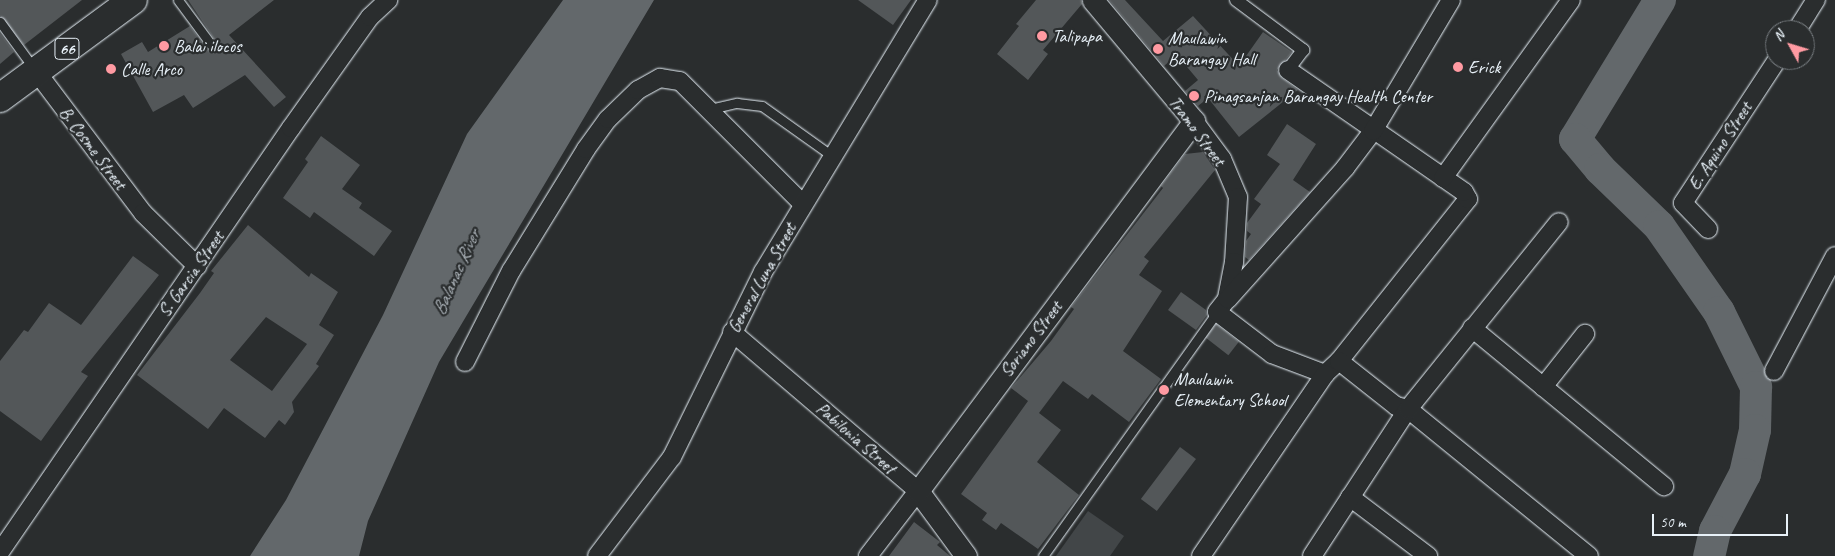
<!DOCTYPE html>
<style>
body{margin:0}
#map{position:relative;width:1835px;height:556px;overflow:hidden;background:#2a2d2e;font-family:Caveat,sans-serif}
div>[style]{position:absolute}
.green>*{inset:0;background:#424648}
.water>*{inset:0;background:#63686b}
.river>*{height:32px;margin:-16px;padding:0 16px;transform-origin:16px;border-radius:16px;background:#63686b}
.building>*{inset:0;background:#535759;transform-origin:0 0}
.roads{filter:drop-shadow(0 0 1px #e8f1f8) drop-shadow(0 0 1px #e8f1f8)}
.service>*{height:9px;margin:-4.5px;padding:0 4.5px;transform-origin:4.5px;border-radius:4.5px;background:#2a2d2e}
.pedestrian>*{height:12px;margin:-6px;padding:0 6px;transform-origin:6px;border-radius:6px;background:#2a2d2e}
.minor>*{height:18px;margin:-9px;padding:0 9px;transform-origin:9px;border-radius:9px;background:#2a2d2e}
.tertiary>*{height:21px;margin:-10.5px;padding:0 10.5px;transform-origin:10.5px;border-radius:10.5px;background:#2a2d2e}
.primary>*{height:28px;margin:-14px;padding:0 14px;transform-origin:14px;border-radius:14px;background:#2a2d2e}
.dots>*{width:14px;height:14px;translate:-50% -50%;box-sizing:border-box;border:2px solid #2a2d2e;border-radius:50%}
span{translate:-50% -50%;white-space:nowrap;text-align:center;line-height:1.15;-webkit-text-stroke:4.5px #2a2d2e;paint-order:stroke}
.shield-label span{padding:1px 4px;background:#2a2d2e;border:1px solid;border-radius:4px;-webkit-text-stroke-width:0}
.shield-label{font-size:16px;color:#e8f1f8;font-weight:700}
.poi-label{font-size:18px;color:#e8f1f8}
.left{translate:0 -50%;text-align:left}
.street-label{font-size:18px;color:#e8f1f8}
.water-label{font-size:19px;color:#acb3b9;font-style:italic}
.north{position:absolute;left:1765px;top:20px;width:50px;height:50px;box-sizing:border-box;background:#2a2d2e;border:1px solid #767b7f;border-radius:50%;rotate:309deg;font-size:14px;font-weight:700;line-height:20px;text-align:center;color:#e8f1f8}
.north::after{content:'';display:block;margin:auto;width:18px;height:22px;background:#ff9aa2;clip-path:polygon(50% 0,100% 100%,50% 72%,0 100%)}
.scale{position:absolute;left:1652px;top:514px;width:136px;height:22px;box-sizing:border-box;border:2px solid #e8f1f8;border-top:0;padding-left:6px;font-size:15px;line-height:18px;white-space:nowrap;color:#e8f1f8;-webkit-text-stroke:4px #2a2d2e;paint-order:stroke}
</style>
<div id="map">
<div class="green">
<i style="clip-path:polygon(1088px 511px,1124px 536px,1110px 556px,1056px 556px)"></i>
</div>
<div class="water">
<i style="clip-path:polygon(563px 0,654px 0,439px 362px,368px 521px,359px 556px,250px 556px,286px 500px,383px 315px,467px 134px)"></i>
</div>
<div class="river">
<i style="left:1660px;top:0;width:163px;rotate:121.4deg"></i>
<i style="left:1575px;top:139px;width:39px;rotate:50deg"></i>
<i style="left:1600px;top:169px;width:82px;rotate:44deg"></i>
<i style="left:1659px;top:226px;width:105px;rotate:55.1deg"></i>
<i style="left:1719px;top:312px;width:84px;rotate:63.7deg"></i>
<i style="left:1756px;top:387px;width:43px;rotate:91.3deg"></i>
<i style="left:1755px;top:430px;width:45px;rotate:102.8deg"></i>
<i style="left:1745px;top:474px;width:64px;rotate:117.8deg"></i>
<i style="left:1715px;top:531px;width:26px;rotate:103deg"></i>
</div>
<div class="building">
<i style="clip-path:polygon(0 0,82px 0,24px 45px,0 16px)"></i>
<i style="clip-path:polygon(188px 0,274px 0,229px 35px,286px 97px,274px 107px,245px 75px,193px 108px,184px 95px,153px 112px,121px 54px,142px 42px,148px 52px,190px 26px,207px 50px,216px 51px,217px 43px)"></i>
<i style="clip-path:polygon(858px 0,911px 0,893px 25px)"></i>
<i style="clip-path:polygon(1036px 0,1081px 0,1082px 4px,1043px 50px,1048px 54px,1028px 80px,997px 54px,1019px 26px,1016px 24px)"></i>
<i style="clip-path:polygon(1109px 0,1125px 0,1163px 41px,1193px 16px,1239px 66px,1263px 32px,1292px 52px,1277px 70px,1282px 78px,1298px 90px,1239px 137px,1208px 98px,1198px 106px,1185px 91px,1198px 80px,1177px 55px,1164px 66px)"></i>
<i style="clip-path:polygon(0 33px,14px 52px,0 64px)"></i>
<i style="clip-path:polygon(1287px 124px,1316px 144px,1293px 180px,1310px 192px,1249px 260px,1245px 257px,1246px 241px,1251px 234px,1247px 231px,1247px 223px,1261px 204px,1254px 199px,1280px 164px,1267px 155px)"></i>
<i style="clip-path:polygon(321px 136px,360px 165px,342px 189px,362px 203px,359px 208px,392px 231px,374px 256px,314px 212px,310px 218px,283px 198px,308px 162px,305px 159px)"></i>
<i style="clip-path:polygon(1203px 152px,1215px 170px,1144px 257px,1149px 261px,1139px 275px,1162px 291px,1123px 351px,1161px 379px,1129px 422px,1092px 394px,1088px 399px,1063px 381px,1039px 413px,1061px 430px,1037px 462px,1079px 495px,1038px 549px,1001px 523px,996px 530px,982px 520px,987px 513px,961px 494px,1028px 401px,1011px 388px,1051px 341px,1074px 309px,1071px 307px,1163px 188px,1161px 186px,1185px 154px)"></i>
<i style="clip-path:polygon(evenodd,248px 225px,309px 277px,311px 273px,338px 292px,319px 325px,334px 335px,316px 364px,319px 366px,292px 402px,294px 412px,285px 425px,279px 420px,265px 438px,224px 408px,208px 429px,137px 375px,200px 293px,214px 273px,211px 271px,248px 225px,266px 317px,307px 344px,272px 391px,230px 360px,266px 317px)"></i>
<i style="clip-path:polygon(133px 256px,159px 275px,81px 372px,88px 376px,41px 441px,0 411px,0 361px,24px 330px,28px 332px,49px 303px,81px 325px)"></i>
<i style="clip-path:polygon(1181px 292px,1206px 310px,1207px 315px,1196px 330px,1168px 310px)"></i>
<i style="left:1216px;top:324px;width:29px;height:17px;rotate:38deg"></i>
<i style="left:1180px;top:447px;width:20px;height:65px;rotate:37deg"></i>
<i style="clip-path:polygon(914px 522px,940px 542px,937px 545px,950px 556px,889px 556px)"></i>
</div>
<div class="roads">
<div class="service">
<i style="left:178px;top:0;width:57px;rotate:53.5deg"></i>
<i style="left:0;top:22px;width:59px;rotate:53.9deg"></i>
<i style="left:710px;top:109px;width:28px;rotate:-13deg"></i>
<i style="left:737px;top:103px;width:25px;rotate:7deg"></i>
<i style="left:762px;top:106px;width:86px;rotate:35.5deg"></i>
<i style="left:1043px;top:556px;width:300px;rotate:-54.5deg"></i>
</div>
<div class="pedestrian">
<i style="left:1236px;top:0;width:84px;rotate:36.7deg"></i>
<i style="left:1303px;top:50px;width:25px;rotate:127deg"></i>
</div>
<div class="minor">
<i style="left:1797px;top:30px;width:36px;rotate:-58deg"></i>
<i style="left:36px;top:71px;width:178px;rotate:53deg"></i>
<i style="left:143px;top:213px;width:76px;rotate:44.5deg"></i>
<i style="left:1194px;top:121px;width:47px;rotate:53.6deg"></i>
<i style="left:1222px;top:159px;width:41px;rotate:67.2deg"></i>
<i style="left:1238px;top:197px;width:65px;rotate:93.5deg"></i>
<i style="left:1234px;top:262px;width:38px;rotate:101deg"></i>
<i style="left:1227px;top:299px;width:16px;rotate:128deg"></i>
<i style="left:1217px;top:312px;width:69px;rotate:37.4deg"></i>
<i style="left:1272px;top:354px;width:57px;rotate:20.7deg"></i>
<i style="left:1325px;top:374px;width:19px;rotate:-43deg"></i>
<i style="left:1339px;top:361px;width:207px;rotate:-51.5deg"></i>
<i style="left:1468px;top:199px;width:8px;rotate:-120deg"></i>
<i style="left:1464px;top:192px;width:214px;rotate:-145.3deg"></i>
<i style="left:1443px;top:178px;width:219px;rotate:-54.3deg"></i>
<i style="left:1708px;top:229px;width:36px;rotate:-134deg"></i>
<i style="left:1683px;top:203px;width:171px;rotate:-56.7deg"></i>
<i style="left:1228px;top:299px;width:176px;rotate:-48.2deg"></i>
<i style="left:1345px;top:168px;width:46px;rotate:-52.9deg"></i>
<i style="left:1373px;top:131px;width:152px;rotate:-59.2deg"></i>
<i style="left:1472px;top:328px;width:249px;rotate:39.5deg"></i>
<i style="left:732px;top:332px;width:245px;rotate:40.5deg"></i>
<i style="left:918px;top:491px;width:82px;rotate:127.6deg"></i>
<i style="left:1339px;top:361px;width:73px;rotate:38.3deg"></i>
<i style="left:1396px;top:406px;width:12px;rotate:14deg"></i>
<i style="left:1408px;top:409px;width:233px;rotate:39.1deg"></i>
<i style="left:465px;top:362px;width:102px;rotate:-63.2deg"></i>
<i style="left:511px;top:271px;width:143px;rotate:-58.4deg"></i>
<i style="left:586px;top:149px;width:37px;rotate:-54deg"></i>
<i style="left:608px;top:119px;width:42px;rotate:-44deg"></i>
<i style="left:638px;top:90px;width:25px;rotate:-29deg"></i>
<i style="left:660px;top:78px;width:20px;rotate:9deg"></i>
<i style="left:680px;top:81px;width:174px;rotate:45deg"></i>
<i style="left:1774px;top:371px;width:130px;rotate:-62.1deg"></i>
<i style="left:1543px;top:387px;width:68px;rotate:-51.6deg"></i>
<i style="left:1350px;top:497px;width:98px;rotate:37.1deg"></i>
<i style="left:0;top:552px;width:514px;rotate:-55.54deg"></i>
<i style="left:291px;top:128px;width:136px;rotate:-54.6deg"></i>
<i style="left:370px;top:17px;width:25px;rotate:-43deg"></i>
<i style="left:597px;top:556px;width:124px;rotate:-52.9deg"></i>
<i style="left:672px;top:457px;width:206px;rotate:-63.8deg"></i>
<i style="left:763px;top:272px;width:318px;rotate:-58.8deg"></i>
<i style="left:1201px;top:556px;width:220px;rotate:-55.7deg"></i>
<i style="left:1312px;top:556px;width:176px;rotate:-56.9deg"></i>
<i style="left:1408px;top:409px;width:240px;rotate:-51.1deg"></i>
</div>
<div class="tertiary">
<i style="left:966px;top:556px;width:81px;rotate:-126.4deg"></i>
<i style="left:918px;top:491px;width:462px;rotate:-53.3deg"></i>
<i style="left:1194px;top:121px;width:158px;rotate:-129.9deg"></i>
</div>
<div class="primary">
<i style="left:0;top:98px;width:165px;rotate:-36.4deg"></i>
</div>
</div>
<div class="dots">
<i style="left:1042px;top:36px;background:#ff9aa2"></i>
<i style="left:164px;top:46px;background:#ff9aa2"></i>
<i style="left:1158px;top:49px;background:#ff9aa2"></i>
<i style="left:1458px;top:67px;background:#ff9aa2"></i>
<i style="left:111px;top:69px;background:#ff9aa2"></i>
<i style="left:1194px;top:96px;background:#ff9aa2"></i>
<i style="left:1164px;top:390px;background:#ff9aa2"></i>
</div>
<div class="shield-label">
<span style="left:67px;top:49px">66</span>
</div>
<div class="poi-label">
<span class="left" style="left:1052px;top:36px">Talipapa</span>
<span class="left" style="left:1168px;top:49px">Maulawin<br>Barangay Hall</span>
<span class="left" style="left:174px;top:46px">Balai ilocos</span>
<span class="left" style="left:1468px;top:67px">Erick</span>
<span class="left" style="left:121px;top:69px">Calle Arco</span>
<span class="left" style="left:1204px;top:96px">Pinagsanjan Barangay Health Center</span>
<span class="left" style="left:1174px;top:390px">Maulawin<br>Elementary School</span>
</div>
<div class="street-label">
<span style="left:1197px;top:131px;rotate:53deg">Tramo Street</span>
<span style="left:1720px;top:146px;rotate:-57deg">E. Aquino Street</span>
<span style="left:93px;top:148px;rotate:53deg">B. Cosme Street</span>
<span style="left:191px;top:274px;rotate:-55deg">S. Garcia Street</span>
<span style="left:762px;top:278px;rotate:-61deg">General Luna Street</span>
<span style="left:1031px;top:339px;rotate:-53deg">Soriano Street</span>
<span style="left:856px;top:438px;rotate:41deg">Pabilonia Street</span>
</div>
<div class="water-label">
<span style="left:457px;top:273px;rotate:-66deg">Balanac River</span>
</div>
<div class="north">N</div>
<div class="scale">50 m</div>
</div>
